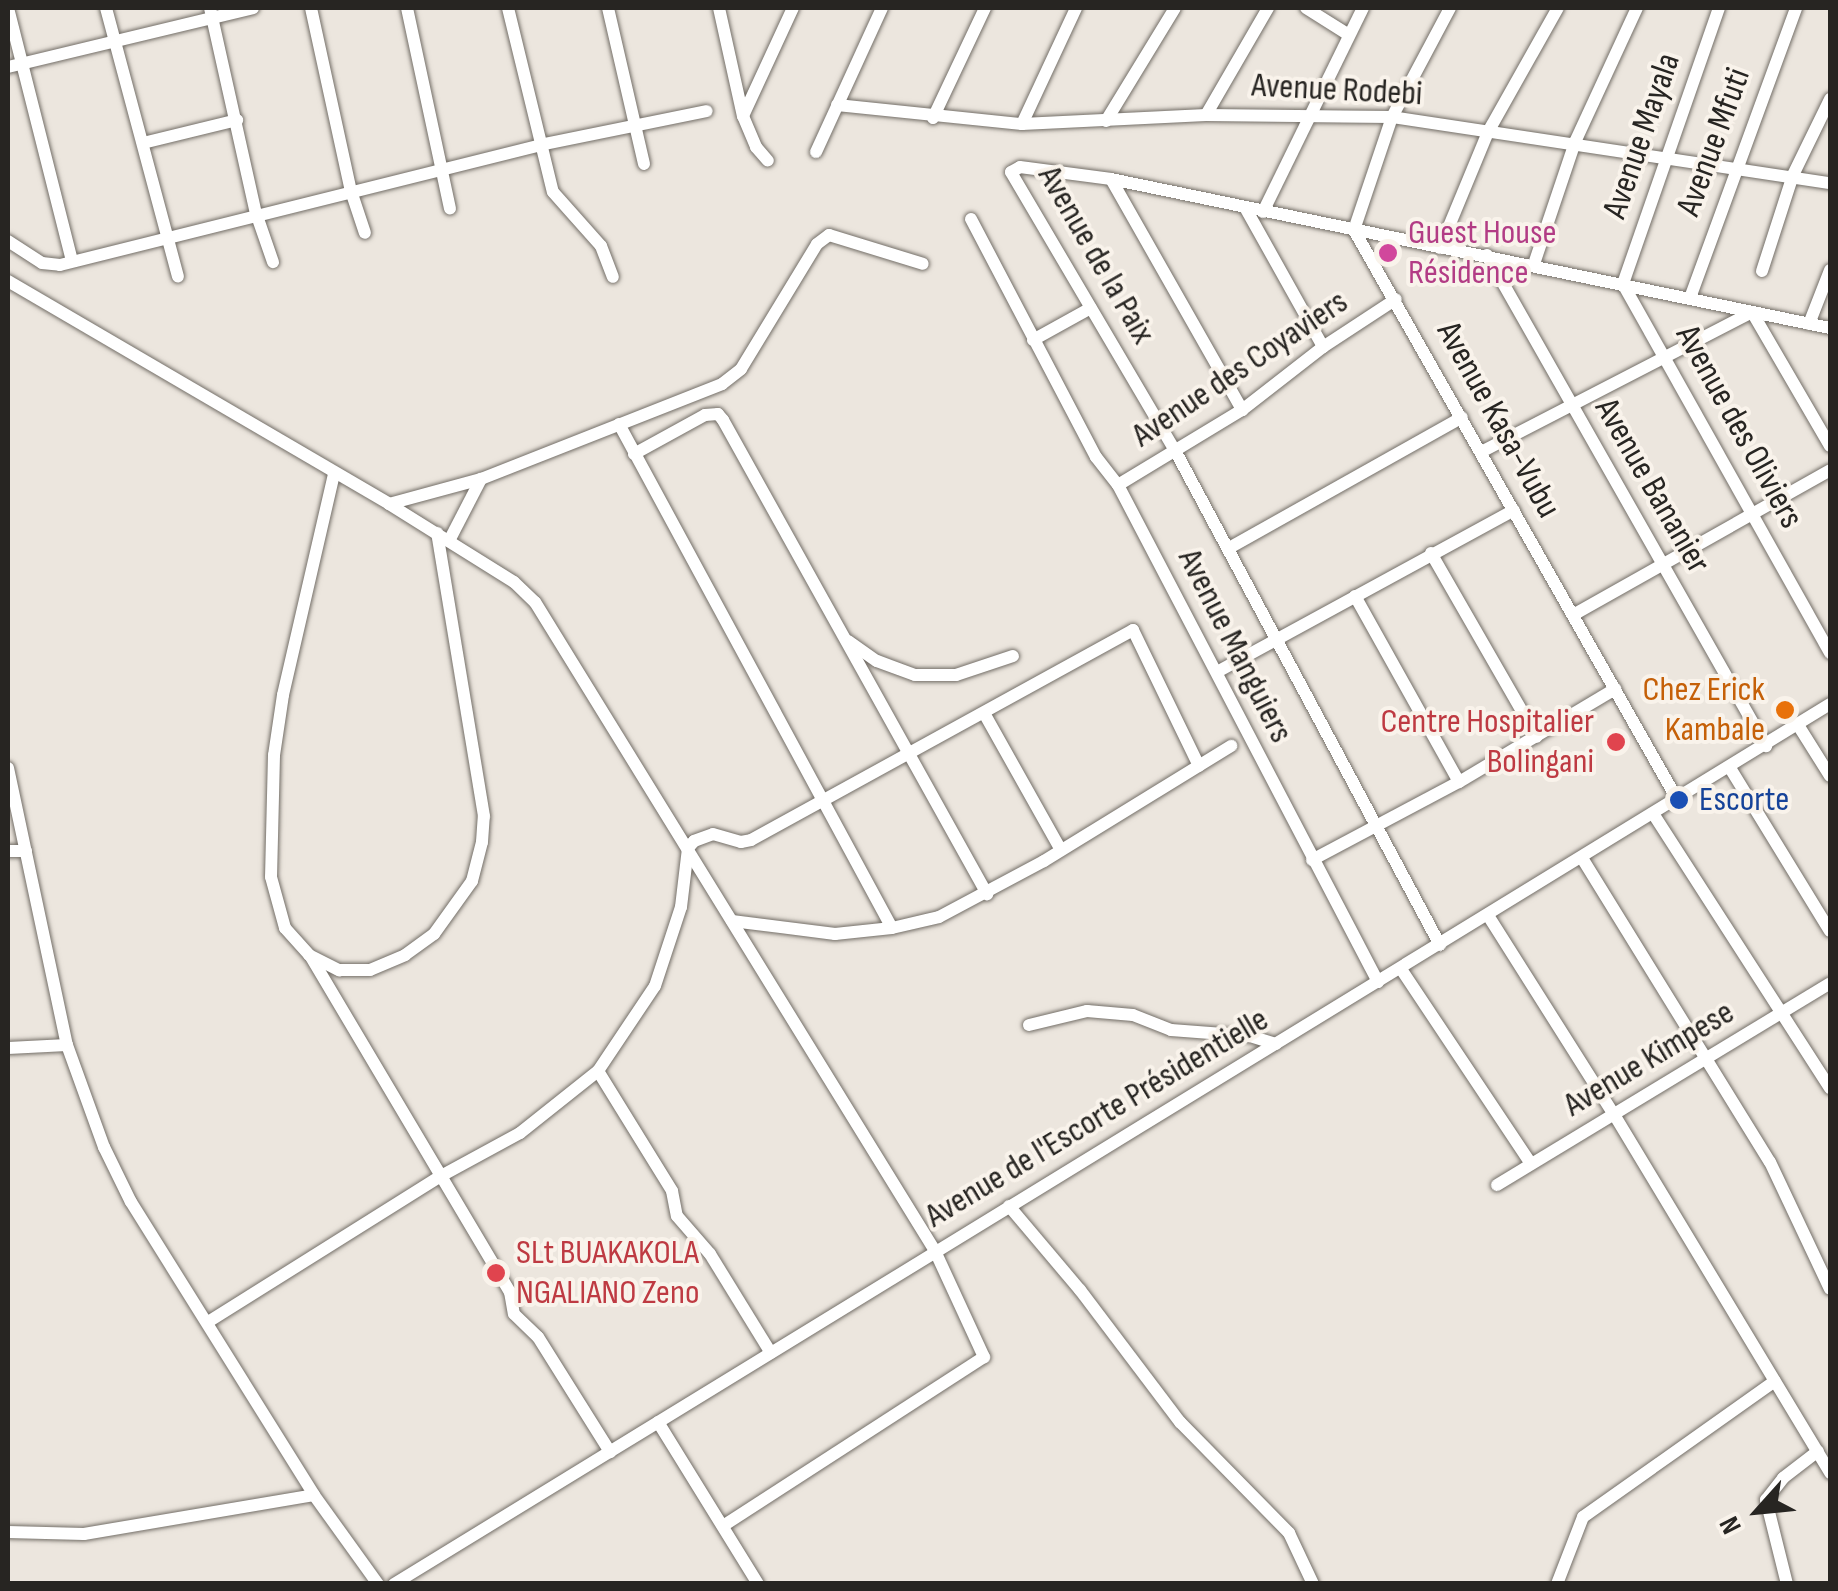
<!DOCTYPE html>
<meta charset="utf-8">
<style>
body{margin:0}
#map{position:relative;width:1838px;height:1591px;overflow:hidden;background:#ece6de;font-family:"Sofia Sans Condensed",sans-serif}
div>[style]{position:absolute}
.roads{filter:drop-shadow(0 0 2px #736e67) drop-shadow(0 0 2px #736e67)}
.minor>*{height:12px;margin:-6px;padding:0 6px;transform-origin:6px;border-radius:6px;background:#fff}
.dots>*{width:28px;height:28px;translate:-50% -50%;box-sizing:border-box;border:5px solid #f9f3eb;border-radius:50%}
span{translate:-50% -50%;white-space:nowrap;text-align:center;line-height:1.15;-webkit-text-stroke:8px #f9f3eb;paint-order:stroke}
.street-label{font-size:35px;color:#272522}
.hotel-label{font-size:35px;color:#b23c85}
.left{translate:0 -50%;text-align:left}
.food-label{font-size:35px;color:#c56008}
.right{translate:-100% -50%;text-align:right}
.health-label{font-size:35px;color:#be3a42}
.transit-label{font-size:35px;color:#164399}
.frame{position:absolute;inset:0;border:10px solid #272522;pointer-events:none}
.north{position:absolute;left:1708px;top:1461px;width:100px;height:100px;-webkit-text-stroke:8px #f9f3eb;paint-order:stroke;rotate:243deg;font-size:28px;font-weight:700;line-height:40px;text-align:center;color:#272522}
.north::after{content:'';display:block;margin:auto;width:35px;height:45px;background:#272522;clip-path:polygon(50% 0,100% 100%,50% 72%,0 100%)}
</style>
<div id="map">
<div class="roads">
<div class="minor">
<i style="left:8px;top:8px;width:261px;rotate:75.8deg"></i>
<i style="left:106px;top:8px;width:278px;rotate:75deg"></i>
<i style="left:210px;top:8px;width:210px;rotate:77.4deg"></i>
<i style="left:256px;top:213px;width:52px;rotate:70.9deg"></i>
<i style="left:311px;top:8px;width:187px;rotate:77.7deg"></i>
<i style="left:351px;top:191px;width:44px;rotate:71.6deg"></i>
<i style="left:407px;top:8px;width:205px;rotate:77.9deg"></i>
<i style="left:508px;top:8px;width:189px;rotate:76.3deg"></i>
<i style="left:553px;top:192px;width:72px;rotate:48.4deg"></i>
<i style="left:601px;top:246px;width:33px;rotate:69deg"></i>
<i style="left:608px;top:8px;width:160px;rotate:77deg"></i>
<i style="left:719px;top:8px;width:111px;rotate:77.5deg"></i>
<i style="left:743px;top:116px;width:34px;rotate:67deg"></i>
<i style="left:756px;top:147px;width:18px;rotate:49deg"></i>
<i style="left:1306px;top:8px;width:51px;rotate:32.1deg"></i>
<i style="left:1450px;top:8px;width:123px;rotate:118deg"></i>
<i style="left:1392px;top:117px;width:119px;rotate:108.6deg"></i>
<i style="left:1354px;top:230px;width:654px;rotate:60.42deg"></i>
<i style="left:1719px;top:8px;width:292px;rotate:109.2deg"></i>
<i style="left:1623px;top:284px;width:423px;rotate:60.7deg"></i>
<i style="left:8px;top:67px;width:252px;rotate:-13.5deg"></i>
<i style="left:837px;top:105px;width:186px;rotate:5.9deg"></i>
<i style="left:1022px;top:124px;width:184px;rotate:-2.8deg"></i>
<i style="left:1206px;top:115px;width:186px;rotate:0.6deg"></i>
<i style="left:1392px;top:117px;width:443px;rotate:8.6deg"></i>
<i style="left:1206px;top:115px;width:124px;rotate:-59.9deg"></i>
<i style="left:743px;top:116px;width:119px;rotate:-65.2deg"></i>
<i style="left:933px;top:118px;width:122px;rotate:-64.7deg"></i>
<i style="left:1106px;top:121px;width:132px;rotate:-58.6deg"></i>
<i style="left:1022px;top:124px;width:128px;rotate:-65deg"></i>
<i style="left:143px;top:143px;width:97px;rotate:-13.7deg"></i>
<i style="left:816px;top:152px;width:158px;rotate:-65.4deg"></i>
<i style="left:1111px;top:179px;width:266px;rotate:60.4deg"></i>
<i style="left:1246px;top:209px;width:158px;rotate:60.8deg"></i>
<i style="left:1263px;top:212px;width:227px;rotate:-63.9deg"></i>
<i style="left:971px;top:219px;width:269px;rotate:62.3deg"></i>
<i style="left:1096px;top:457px;width:36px;rotate:52deg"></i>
<i style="left:1118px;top:485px;width:561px;rotate:62.38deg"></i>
<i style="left:8px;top:241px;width:40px;rotate:32.9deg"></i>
<i style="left:42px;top:263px;width:18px;rotate:6deg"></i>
<i style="left:60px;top:265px;width:495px;rotate:-14deg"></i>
<i style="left:540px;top:145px;width:170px;rotate:-11.5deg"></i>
<i style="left:1440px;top:248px;width:126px;rotate:-67.5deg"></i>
<i style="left:1488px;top:132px;width:142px;rotate:-60.6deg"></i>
<i style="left:1487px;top:255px;width:565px;rotate:60.39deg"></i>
<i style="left:1534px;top:264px;width:129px;rotate:-71.4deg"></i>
<i style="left:1575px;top:142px;width:148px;rotate:-65.2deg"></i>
<i style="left:1762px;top:271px;width:101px;rotate:-72.1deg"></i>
<i style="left:1793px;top:175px;width:85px;rotate:-64deg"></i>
<i style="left:8px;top:281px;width:441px;rotate:30.3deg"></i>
<i style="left:389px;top:504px;width:147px;rotate:32deg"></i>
<i style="left:514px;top:582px;width:29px;rotate:44deg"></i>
<i style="left:535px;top:602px;width:762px;rotate:58.35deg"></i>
<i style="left:935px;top:1251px;width:117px;rotate:65.2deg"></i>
<i style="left:984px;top:1357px;width:311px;rotate:147.1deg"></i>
<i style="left:1690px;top:298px;width:309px;rotate:-69.9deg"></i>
<i style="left:1809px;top:324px;width:58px;rotate:-68.7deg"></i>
<i style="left:1033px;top:340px;width:66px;rotate:-28.9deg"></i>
<i style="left:619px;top:424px;width:573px;rotate:61.56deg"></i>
<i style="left:1483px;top:451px;width:303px;rotate:-27.3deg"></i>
<i style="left:1752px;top:312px;width:155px;rotate:59.8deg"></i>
<i style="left:634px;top:454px;width:81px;rotate:-28.8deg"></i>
<i style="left:705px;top:415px;width:13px;rotate:-4deg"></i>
<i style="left:718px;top:414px;width:8px;rotate:50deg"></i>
<i style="left:723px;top:420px;width:543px;rotate:60.88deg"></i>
<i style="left:334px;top:474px;width:227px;rotate:103deg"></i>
<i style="left:283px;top:695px;width:61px;rotate:98.5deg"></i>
<i style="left:274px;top:755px;width:122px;rotate:91.4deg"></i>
<i style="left:271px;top:877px;width:53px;rotate:74.6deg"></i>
<i style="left:285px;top:928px;width:36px;rotate:48deg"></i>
<i style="left:309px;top:955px;width:34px;rotate:27deg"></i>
<i style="left:339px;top:970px;width:31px"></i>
<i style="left:370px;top:970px;width:38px;rotate:-23deg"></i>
<i style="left:405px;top:955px;width:36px;rotate:-36deg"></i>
<i style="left:434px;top:934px;width:65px;rotate:-54.4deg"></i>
<i style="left:472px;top:881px;width:40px;rotate:-75.6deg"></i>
<i style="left:482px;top:842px;width:26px;rotate:-86deg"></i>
<i style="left:484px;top:816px;width:287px;rotate:-99.4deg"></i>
<i style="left:1118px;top:485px;width:145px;rotate:-31.2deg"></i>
<i style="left:1242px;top:410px;width:103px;rotate:-37.9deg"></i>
<i style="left:1323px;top:347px;width:87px;rotate:-33.3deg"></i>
<i style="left:389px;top:504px;width:95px;rotate:-15.2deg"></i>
<i style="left:481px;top:479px;width:259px;rotate:-21.5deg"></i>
<i style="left:722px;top:384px;width:24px;rotate:-38deg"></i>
<i style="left:741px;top:369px;width:146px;rotate:-58.7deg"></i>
<i style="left:817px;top:244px;width:15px;rotate:-37deg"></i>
<i style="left:829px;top:235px;width:98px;rotate:17.1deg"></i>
<i style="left:449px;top:541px;width:70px;rotate:-62.7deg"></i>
<i style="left:1229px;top:548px;width:267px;rotate:-29.3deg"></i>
<i style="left:1431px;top:553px;width:212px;rotate:60.1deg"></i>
<i style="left:1355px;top:596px;width:213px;rotate:60.8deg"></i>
<i style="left:1573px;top:615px;width:295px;rotate:-29.4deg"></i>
<i style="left:848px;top:641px;width:35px;rotate:35deg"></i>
<i style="left:877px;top:661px;width:40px;rotate:20.2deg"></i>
<i style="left:915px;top:675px;width:41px"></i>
<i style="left:956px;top:675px;width:60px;rotate:-18.4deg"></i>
<i style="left:1217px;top:672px;width:338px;rotate:-28.6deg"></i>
<i style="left:984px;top:713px;width:157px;rotate:60.7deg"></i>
<i style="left:1798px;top:725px;width:60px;rotate:57.9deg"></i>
<i style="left:8px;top:768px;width:283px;rotate:78deg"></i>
<i style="left:67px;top:1045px;width:109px;rotate:70.1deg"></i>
<i style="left:104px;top:1147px;width:61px;rotate:63.9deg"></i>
<i style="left:131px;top:1202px;width:345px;rotate:58deg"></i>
<i style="left:314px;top:1495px;width:110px;rotate:54.3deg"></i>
<i style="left:1730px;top:768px;width:191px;rotate:58.5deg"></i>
<i style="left:1654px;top:815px;width:325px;rotate:57.2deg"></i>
<i style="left:8px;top:851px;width:18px"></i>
<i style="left:1582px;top:858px;width:357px;rotate:58.3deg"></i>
<i style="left:1770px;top:1162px;width:140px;rotate:64.7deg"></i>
<i style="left:1312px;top:860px;width:166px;rotate:-28deg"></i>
<i style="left:1459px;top:782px;width:182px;rotate:-30.8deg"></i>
<i style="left:1489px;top:917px;width:236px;rotate:57.7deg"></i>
<i style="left:1615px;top:1116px;width:417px;rotate:58.9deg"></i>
<i style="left:732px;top:921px;width:104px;rotate:7.2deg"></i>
<i style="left:835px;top:934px;width:57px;rotate:-6deg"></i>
<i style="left:892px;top:928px;width:48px;rotate:-13.2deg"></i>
<i style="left:939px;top:917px;width:119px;rotate:-28.1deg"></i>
<i style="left:1044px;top:861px;width:220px;rotate:-31.6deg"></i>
<i style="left:1440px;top:945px;width:557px;rotate:-118.18deg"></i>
<i style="left:1177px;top:454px;width:327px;rotate:-120.5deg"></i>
<i style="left:1011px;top:172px;width:10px;rotate:-29deg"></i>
<i style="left:1020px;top:167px;width:92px;rotate:7.5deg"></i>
<i style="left:1111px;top:179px;width:734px;rotate:11.71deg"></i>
<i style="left:311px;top:957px;width:390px;rotate:59.3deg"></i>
<i style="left:510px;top:1292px;width:22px;rotate:80deg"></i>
<i style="left:514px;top:1314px;width:33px;rotate:44deg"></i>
<i style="left:538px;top:1337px;width:136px;rotate:57.9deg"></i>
<i style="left:1401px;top:969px;width:234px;rotate:56.3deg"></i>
<i style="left:1029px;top:1025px;width:60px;rotate:-13.6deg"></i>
<i style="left:1087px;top:1011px;width:46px;rotate:5deg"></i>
<i style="left:1133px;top:1015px;width:41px;rotate:21.5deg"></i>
<i style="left:1171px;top:1030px;width:79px;rotate:4.3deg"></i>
<i style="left:1250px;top:1036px;width:27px;rotate:17deg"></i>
<i style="left:8px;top:1048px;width:59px;rotate:-2.9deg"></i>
<i style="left:598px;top:1071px;width:141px;rotate:58.3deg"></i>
<i style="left:672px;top:1191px;width:25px;rotate:79deg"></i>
<i style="left:677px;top:1216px;width:50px;rotate:49deg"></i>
<i style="left:710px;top:1254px;width:116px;rotate:58.4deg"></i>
<i style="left:1497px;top:1185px;width:389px;rotate:-31.2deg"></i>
<i style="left:1009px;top:1206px;width:110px;rotate:49.8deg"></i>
<i style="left:1080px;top:1290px;width:166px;rotate:52.9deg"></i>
<i style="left:1180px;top:1422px;width:156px;rotate:45.5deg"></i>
<i style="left:1289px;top:1533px;width:56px;rotate:64.8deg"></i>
<i style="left:208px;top:1322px;width:275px;rotate:-32.1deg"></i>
<i style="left:441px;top:1176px;width:90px;rotate:-28.6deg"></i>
<i style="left:520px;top:1133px;width:100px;rotate:-38.5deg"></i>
<i style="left:598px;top:1071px;width:102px;rotate:-56.2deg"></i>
<i style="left:655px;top:986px;width:83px;rotate:-71.8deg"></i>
<i style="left:681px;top:907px;width:59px;rotate:-83.2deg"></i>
<i style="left:688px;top:848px;width:9px;rotate:-49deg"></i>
<i style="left:694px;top:841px;width:20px;rotate:-20deg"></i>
<i style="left:713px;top:834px;width:29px;rotate:16deg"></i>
<i style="left:741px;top:842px;width:10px;rotate:-11deg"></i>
<i style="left:751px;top:840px;width:436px;rotate:-28.8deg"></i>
<i style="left:1133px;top:630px;width:151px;rotate:64.1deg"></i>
<i style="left:658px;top:1422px;width:190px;rotate:58.3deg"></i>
<i style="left:8px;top:1532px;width:76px;rotate:1.5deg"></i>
<i style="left:84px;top:1534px;width:233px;rotate:-9.6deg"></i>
<i style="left:394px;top:1584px;width:1684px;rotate:-31.5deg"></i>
<i style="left:1557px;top:1584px;width:72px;rotate:-68.8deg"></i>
<i style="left:1583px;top:1517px;width:235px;rotate:-35.3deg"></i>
<i style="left:1787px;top:1584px;width:87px;rotate:-104deg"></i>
<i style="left:1766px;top:1500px;width:28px;rotate:-52deg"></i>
<i style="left:1783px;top:1478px;width:44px;rotate:-37.6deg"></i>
</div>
</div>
<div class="dots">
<i style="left:1388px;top:253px;background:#d1479c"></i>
<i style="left:1785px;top:710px;background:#e8710a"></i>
<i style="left:1616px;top:742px;background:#e0444e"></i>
<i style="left:1679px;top:800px;background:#1a4fb4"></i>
<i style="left:496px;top:1273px;background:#e0444e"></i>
</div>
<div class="street-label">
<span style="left:1337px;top:90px;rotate:3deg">Avenue Rodebi</span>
<span style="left:1642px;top:136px;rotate:-71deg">Avenue Mayala</span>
<span style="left:1714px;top:142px;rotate:-70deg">Avenue Mfuti</span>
<span style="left:1096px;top:255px;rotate:60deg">Avenue de la Paix</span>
<span style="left:1240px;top:369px;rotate:-34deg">Avenue des Coyaviers</span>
<span style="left:1498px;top:420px;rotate:61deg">Avenue Kasa-Vubu</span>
<span style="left:1739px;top:427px;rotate:61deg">Avenue des Oliviers</span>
<span style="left:1652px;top:486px;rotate:60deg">Avenue Bananier</span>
<span style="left:1235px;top:646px;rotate:63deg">Avenue Manguiers</span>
<span style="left:1649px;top:1059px;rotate:-31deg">Avenue Kimpese</span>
<span style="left:1097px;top:1118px;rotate:-31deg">Avenue de l'Escorte Présidentielle</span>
</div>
<div class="hotel-label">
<span class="left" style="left:1408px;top:253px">Guest House<br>Résidence</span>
</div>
<div class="food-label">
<span class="right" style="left:1765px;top:710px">Chez Erick<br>Kambale</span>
</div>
<div class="health-label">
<span class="right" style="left:1594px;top:742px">Centre Hospitalier<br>Bolingani</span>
<span class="left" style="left:516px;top:1273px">SLt BUAKAKOLA<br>NGALIANO Zeno</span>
</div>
<div class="transit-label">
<span class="left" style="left:1699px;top:800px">Escorte</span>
</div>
<div class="frame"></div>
<div class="north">N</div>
</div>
